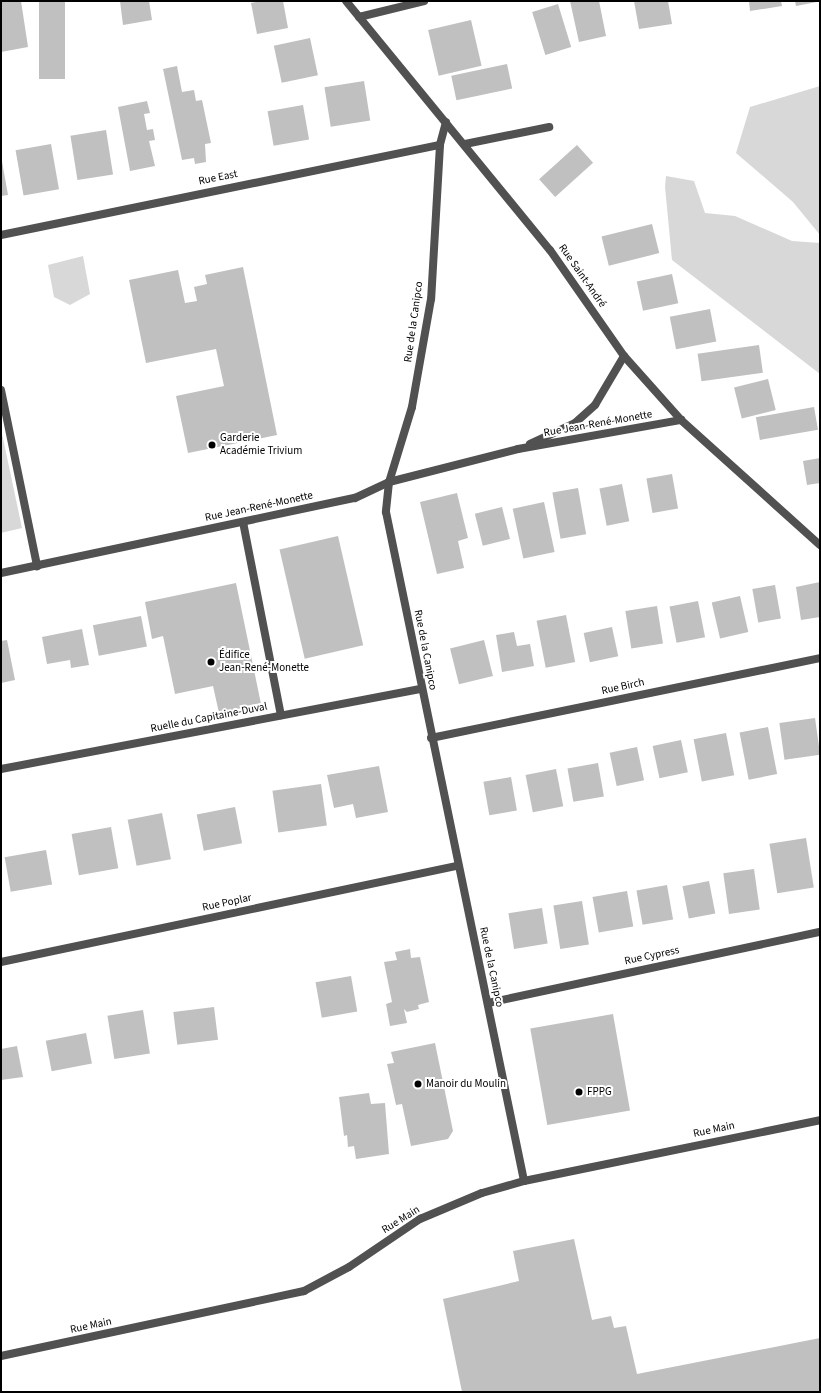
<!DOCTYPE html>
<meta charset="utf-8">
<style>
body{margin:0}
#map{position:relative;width:821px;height:1393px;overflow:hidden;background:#fff;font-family:"Source Sans 3",sans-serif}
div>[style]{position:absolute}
.green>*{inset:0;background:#d8d8d8}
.building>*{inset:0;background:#c0c0c0;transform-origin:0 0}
.service>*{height:8px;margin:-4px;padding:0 4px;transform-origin:4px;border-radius:4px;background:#515151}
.minor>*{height:8px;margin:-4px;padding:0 4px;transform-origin:4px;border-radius:4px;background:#515151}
.tertiary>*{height:8px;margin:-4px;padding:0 4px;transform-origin:4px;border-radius:4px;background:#515151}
.dots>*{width:11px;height:11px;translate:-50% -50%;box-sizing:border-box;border:2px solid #fff;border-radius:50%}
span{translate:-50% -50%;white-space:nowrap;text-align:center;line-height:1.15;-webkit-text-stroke:4px #fff;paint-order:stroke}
.street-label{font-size:11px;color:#000}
.poi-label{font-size:11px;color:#000}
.left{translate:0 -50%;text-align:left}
.frame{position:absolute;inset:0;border:2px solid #000;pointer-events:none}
</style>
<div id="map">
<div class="green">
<i style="clip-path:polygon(820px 86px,820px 235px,793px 202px,736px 153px,750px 107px)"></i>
<i style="clip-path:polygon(666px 176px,694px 181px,705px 213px,735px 216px,792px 241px,820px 243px,820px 374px,672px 260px,665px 187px)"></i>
<i style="clip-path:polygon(83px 256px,90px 294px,70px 305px,54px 297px,48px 265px)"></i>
<i style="clip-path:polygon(1px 429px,22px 528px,1px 533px)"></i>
</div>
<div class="building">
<i style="clip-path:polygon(1px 1px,21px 1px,28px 47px,1px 52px)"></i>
<i style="left:39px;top:1px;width:26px;height:78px"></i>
<i style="clip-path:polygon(120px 1px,149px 1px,152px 20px,123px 25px)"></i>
<i style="clip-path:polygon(261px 1px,283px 1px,288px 28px,257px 34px,251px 3px)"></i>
<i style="clip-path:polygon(570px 1px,599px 1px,606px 36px,579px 42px)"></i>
<i style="clip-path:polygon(634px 1px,668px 1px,672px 24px,639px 29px)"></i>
<i style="clip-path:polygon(749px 1px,781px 1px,782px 6px,750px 11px)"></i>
<i style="clip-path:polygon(795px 1px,817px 1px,817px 2px,796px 6px)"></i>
<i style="left:558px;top:4px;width:45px;height:27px;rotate:73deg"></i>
<i style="left:471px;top:20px;width:47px;height:44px;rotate:77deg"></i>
<i style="left:310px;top:38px;width:38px;height:37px;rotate:78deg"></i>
<i style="left:507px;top:64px;width:25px;height:57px;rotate:78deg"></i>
<i style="clip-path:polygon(177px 66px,182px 92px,194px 90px,196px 101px,202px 100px,211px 143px,205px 144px,206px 162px,195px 164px,194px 158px,182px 160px,163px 69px)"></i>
<i style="left:364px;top:81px;width:40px;height:40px;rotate:81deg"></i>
<i style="clip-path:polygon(147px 101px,150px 113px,144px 114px,147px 130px,153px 129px,155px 140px,149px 141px,155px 166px,130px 171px,118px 107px)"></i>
<i style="left:303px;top:105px;width:35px;height:36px;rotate:80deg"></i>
<i style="left:106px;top:130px;width:45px;height:36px;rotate:81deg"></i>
<i style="left:51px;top:144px;width:46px;height:36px;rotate:80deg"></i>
<i style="left:577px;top:145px;width:24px;height:51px;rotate:48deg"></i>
<i style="clip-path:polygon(1px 156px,8px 195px,1px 196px)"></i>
<i style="left:652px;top:224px;width:30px;height:52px;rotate:76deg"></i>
<i style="clip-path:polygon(243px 267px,277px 435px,188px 453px,176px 396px,224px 386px,216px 349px,146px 363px,129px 280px,178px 270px,185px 303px,197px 301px,194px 287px,207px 284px,205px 275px)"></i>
<i style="left:672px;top:274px;width:30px;height:36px;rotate:78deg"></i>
<i style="left:710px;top:309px;width:33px;height:41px;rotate:79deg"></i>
<i style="left:759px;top:345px;width:28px;height:62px;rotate:82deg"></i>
<i style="left:768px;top:379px;width:32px;height:35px;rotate:76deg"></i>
<i style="left:814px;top:407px;width:23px;height:59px;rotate:80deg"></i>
<i style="clip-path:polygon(820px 458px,820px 483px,807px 485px,803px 461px)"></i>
<i style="left:672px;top:474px;width:35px;height:26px;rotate:80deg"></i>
<i style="left:622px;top:484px;width:38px;height:23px;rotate:79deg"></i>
<i style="left:578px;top:488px;width:47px;height:26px;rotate:80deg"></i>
<i style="clip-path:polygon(457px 493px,468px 538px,458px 541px,464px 568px,437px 574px,420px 502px)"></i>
<i style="left:544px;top:502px;width:51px;height:32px;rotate:78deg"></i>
<i style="left:502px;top:507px;width:33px;height:28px;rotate:76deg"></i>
<i style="left:338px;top:536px;width:112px;height:60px;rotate:77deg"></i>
<i style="clip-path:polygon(820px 582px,820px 617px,801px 620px,796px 587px)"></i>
<i style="clip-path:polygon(236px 583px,261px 704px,219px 713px,213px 686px,175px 694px,163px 636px,152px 639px,145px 602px)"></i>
<i style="left:775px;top:585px;width:34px;height:23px;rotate:80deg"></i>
<i style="left:740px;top:596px;width:37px;height:29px;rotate:77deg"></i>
<i style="left:698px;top:601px;width:37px;height:29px;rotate:79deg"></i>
<i style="left:657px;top:606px;width:38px;height:32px;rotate:81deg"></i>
<i style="left:566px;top:615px;width:48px;height:30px;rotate:79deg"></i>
<i style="left:141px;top:616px;width:31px;height:49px;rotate:79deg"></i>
<i style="left:612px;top:627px;width:30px;height:29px;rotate:78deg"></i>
<i style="clip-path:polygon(82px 629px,89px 665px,71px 668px,70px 660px,47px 664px,42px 637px)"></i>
<i style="clip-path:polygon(514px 632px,517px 646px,530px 644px,534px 666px,502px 672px,496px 635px)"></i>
<i style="clip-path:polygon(7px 640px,15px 680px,1px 683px,1px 641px)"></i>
<i style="left:484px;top:640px;width:37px;height:35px;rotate:76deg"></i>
<i style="left:815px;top:718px;width:37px;height:36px;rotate:82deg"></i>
<i style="left:768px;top:727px;width:48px;height:29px;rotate:79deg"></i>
<i style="left:726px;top:733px;width:43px;height:33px;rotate:79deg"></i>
<i style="left:681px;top:740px;width:33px;height:29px;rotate:78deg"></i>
<i style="left:637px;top:747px;width:34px;height:28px;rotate:78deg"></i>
<i style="left:598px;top:763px;width:34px;height:31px;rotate:80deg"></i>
<i style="clip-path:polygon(379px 766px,388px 812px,356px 818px,353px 804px,334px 808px,327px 775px)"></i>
<i style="left:556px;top:769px;width:38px;height:31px;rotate:79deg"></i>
<i style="left:511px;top:777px;width:34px;height:28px;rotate:80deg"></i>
<i style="left:321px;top:784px;width:42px;height:49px;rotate:82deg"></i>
<i style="left:235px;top:807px;width:37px;height:39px;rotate:79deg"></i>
<i style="left:162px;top:813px;width:47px;height:35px;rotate:79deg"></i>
<i style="left:111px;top:827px;width:42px;height:40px;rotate:80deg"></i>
<i style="left:806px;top:838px;width:50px;height:37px;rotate:81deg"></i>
<i style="left:46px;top:850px;width:35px;height:42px;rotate:80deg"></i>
<i style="left:754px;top:869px;width:41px;height:31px;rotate:82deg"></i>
<i style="left:709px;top:881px;width:33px;height:27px;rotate:79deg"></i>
<i style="left:667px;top:885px;width:35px;height:31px;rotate:80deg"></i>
<i style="left:627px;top:891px;width:36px;height:35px;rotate:80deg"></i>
<i style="left:582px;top:901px;width:44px;height:29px;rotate:81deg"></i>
<i style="left:542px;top:908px;width:36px;height:34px;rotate:81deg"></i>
<i style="clip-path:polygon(410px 949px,411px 958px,420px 957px,429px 1002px,418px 1005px,419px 1009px,407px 1012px,404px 1009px,407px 1023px,390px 1026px,386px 1004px,392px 1002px,384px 962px,397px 960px,395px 952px)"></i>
<i style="left:351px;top:976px;width:36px;height:36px;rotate:80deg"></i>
<i style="left:214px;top:1007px;width:33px;height:41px;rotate:83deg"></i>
<i style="left:143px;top:1010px;width:44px;height:36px;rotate:81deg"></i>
<i style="left:613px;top:1014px;width:98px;height:84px;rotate:80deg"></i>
<i style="left:86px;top:1033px;width:31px;height:41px;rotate:79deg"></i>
<i style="clip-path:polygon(435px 1043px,453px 1131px,448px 1139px,411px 1146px,402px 1104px,396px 1105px,387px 1064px,394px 1063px,391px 1052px)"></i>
<i style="clip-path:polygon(17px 1046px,23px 1077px,1px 1080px,1px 1049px)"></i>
<i style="clip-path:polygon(369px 1093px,371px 1104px,385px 1103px,389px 1154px,356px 1159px,354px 1146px,348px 1147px,347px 1135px,344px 1136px,339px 1097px)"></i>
<i style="clip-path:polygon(574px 1239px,592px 1320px,611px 1316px,614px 1328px,626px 1326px,637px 1374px,820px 1338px,820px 1392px,462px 1392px,443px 1299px,519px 1281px,513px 1251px)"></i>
</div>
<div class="service">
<i style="left:465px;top:144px;width:86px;rotate:-11.4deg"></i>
<i style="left:1px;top:390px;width:180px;rotate:78.4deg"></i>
<i style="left:243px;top:522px;width:197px;rotate:78.9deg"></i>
</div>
<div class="minor">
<i style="left:346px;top:1px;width:322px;rotate:50.7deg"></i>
<i style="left:550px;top:250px;width:129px;rotate:55.1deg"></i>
<i style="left:624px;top:356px;width:86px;rotate:48.3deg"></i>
<i style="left:681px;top:420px;width:187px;rotate:42deg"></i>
<i style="left:359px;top:17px;width:67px;rotate:-13.8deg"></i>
<i style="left:446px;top:122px;width:24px;rotate:105deg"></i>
<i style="left:440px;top:145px;width:154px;rotate:93.3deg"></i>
<i style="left:431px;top:299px;width:110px;rotate:100deg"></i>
<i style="left:412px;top:407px;width:78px;rotate:107deg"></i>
<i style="left:389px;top:482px;width:30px;rotate:96deg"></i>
<i style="left:386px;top:512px;width:683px;rotate:78.34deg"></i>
<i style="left:1px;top:235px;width:448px;rotate:-11.6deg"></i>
<i style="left:530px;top:444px;width:50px;rotate:-25deg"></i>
<i style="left:575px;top:423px;width:27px;rotate:-42deg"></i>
<i style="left:595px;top:405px;width:57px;rotate:-59.4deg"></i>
<i style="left:1px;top:573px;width:362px;rotate:-12deg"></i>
<i style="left:355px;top:498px;width:38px;rotate:-25deg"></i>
<i style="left:389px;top:482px;width:133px;rotate:-14.3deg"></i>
<i style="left:518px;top:449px;width:166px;rotate:-10.1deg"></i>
<i style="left:431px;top:738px;width:397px;rotate:-11.6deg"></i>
<i style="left:1px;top:769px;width:428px;rotate:-10.8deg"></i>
<i style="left:1px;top:962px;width:467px;rotate:-11.9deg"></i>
<i style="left:488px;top:1003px;width:340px;rotate:-12.1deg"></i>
</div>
<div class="tertiary">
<i style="left:1px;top:1356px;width:310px;rotate:-12.1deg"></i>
<i style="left:304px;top:1291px;width:51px;rotate:-28.1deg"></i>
<i style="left:349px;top:1267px;width:86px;rotate:-34.1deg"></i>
<i style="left:420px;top:1219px;width:67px;rotate:-22.8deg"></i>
<i style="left:482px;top:1193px;width:44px;rotate:-15.9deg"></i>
<i style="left:524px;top:1181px;width:302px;rotate:-11.6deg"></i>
</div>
<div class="dots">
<i style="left:212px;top:445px;background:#000"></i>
<i style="left:211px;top:662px;background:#000"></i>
<i style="left:418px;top:1084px;background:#000"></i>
<i style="left:579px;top:1092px;background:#000"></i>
</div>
<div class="street-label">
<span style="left:218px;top:178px;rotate:-11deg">Rue East</span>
<span style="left:582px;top:276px;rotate:55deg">Rue Saint-André</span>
<span style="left:414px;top:322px;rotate:-82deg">Rue de la Canipco</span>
<span style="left:598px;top:424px;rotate:-10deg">Rue Jean-René-Monette</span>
<span style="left:259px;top:507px;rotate:-12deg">Rue Jean-René-Monette</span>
<span style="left:425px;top:650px;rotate:79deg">Rue de la Canipco</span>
<span style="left:623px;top:687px;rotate:-12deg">Rue Birch</span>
<span style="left:209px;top:718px;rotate:-11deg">Ruelle du Capitaine-Duval</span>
<span style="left:227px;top:903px;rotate:-12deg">Rue Poplar</span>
<span style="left:652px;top:956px;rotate:-12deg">Rue Cypress</span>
<span style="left:491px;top:967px;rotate:78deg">Rue de la Canipco</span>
<span style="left:714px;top:1130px;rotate:-12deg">Rue Main</span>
<span style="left:401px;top:1220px;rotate:-32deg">Rue Main</span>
<span style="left:91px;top:1326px;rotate:-12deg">Rue Main</span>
</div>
<div class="poi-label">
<span class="left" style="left:220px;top:445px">Garderie<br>Académie Trivium</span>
<span class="left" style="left:219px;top:662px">Édifice<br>Jean-René-Monette</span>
<span class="left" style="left:426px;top:1084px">Manoir du Moulin</span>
<span class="left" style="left:587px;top:1092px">FPPG</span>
</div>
<div class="frame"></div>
</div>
